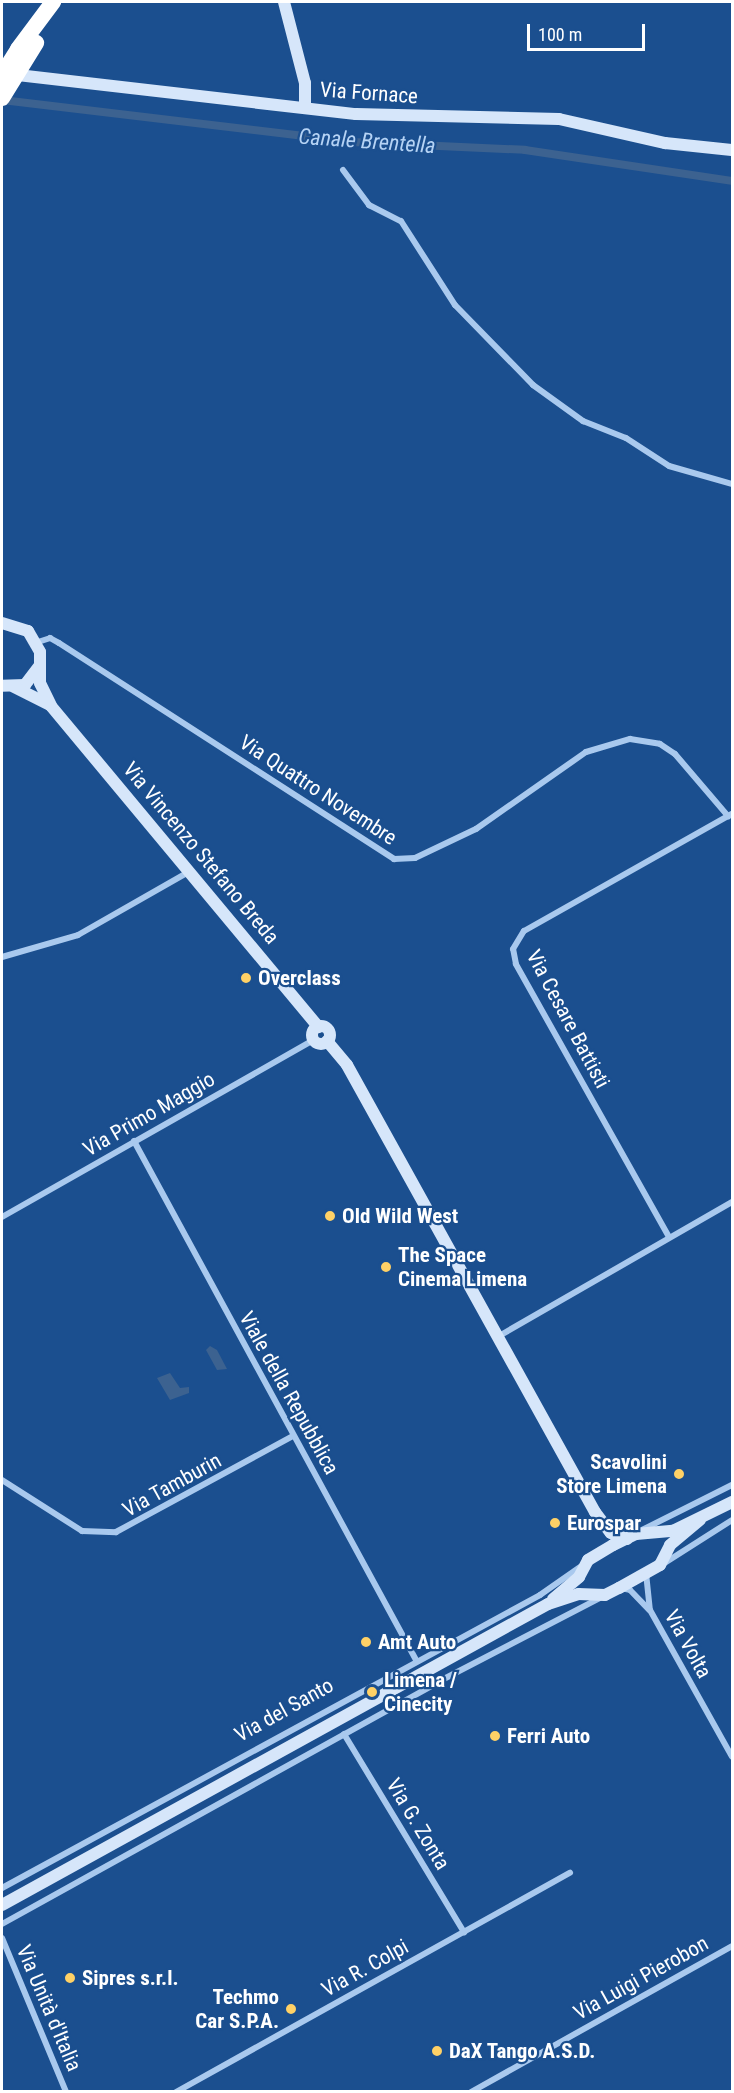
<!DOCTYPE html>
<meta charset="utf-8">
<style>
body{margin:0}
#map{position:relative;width:734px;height:2093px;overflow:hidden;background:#1b4f8f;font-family:"Roboto Condensed",sans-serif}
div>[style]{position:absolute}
.water>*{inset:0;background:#3c6290}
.canal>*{height:8px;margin:-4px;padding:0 4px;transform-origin:4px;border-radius:4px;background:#3c6290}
.street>*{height:6px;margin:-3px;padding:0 3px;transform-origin:3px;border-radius:3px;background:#a9c9ee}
.secondary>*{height:12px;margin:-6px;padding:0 6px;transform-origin:6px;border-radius:6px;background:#d6e6fa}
.secondary>.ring{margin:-6px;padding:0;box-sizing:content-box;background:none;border:12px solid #d6e6fa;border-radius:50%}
.highway>*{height:16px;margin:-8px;padding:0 8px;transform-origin:8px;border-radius:8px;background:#fff}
.highway-bridge>*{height:16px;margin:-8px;padding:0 8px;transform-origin:8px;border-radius:8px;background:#fff}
.dots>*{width:16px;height:16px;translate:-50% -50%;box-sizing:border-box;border:3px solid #1b4f8f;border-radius:50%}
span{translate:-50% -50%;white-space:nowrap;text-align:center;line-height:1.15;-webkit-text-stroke:4.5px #1b4f8f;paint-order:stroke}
.street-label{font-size:21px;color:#fff}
.poi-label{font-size:21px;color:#fff;font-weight:700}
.left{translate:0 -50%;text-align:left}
.right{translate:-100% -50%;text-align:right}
.water-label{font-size:22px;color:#b5d3f5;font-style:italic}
.frame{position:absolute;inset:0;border:3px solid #fff;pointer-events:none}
.scale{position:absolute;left:527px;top:24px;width:118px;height:27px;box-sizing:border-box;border:3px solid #fff;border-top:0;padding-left:8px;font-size:18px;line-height:21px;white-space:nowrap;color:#fff;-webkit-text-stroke:4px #1b4f8f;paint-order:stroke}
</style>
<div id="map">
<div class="water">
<i style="clip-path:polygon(210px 1346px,217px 1350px,227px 1369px,217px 1370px,206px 1350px)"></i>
<i style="clip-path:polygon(170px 1373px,180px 1388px,189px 1387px,189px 1393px,170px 1400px,157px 1378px)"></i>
</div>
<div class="canal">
<i style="left:2px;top:100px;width:353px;rotate:6.8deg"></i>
<i style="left:352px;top:142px;width:173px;rotate:2.6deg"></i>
<i style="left:525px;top:150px;width:209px;rotate:8.5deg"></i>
</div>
<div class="street">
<i style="left:343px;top:170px;width:44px;rotate:53.4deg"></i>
<i style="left:369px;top:205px;width:36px;rotate:27deg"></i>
<i style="left:401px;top:221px;width:100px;rotate:57.3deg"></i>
<i style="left:455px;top:305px;width:112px;rotate:45.7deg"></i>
<i style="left:533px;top:385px;width:62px;rotate:35.8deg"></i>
<i style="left:583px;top:421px;width:46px;rotate:21.6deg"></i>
<i style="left:626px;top:438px;width:51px;rotate:33.1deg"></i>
<i style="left:669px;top:466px;width:66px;rotate:15.9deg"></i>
<i style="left:38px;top:642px;width:13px;rotate:-18deg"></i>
<i style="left:50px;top:638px;width:10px;rotate:29deg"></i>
<i style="left:59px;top:643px;width:399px;rotate:32.8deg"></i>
<i style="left:394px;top:859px;width:21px;rotate:-3deg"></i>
<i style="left:415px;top:858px;width:68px;rotate:-25.4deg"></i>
<i style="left:476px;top:829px;width:134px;rotate:-35deg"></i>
<i style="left:586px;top:752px;width:46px;rotate:-16.5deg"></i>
<i style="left:630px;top:739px;width:30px;rotate:9deg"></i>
<i style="left:660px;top:744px;width:18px;rotate:34deg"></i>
<i style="left:675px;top:754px;width:82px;rotate:49.5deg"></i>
<i style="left:2px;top:957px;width:79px;rotate:-16.1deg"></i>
<i style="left:78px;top:935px;width:129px;rotate:-29.7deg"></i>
<i style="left:134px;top:1141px;width:591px;rotate:61.48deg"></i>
<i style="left:2px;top:1217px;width:359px;rotate:-29.6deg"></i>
<i style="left:669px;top:1237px;width:313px;rotate:-119.3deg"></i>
<i style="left:516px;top:964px;width:15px;rotate:-101deg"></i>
<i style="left:513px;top:949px;width:21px;rotate:-59deg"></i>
<i style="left:524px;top:931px;width:239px;rotate:-29.4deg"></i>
<i style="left:499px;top:1336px;width:269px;rotate:-29.9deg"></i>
<i style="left:2px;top:1480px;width:95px;rotate:32.5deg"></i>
<i style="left:82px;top:1531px;width:34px;rotate:2deg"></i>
<i style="left:116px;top:1532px;width:201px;rotate:-28.5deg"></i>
<i style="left:642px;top:1530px;width:101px;rotate:-26.6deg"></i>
<i style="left:663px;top:1564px;width:82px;rotate:-32.5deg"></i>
<i style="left:646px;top:1573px;width:37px;rotate:84deg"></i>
<i style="left:650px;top:1610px;width:168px;rotate:60.8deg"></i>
<i style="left:620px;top:1588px;width:10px;rotate:11deg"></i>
<i style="left:630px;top:1590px;width:28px;rotate:46deg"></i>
<i style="left:344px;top:1734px;width:232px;rotate:58.8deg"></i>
<i style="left:2px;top:1888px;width:613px;rotate:-28.57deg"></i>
<i style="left:540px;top:1595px;width:49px;rotate:-35deg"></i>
<i style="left:2px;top:1924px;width:496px;rotate:-29deg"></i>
<i style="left:436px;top:1683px;width:187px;rotate:-27.4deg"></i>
<i style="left:2px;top:1938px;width:167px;rotate:67.4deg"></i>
<i style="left:176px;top:2092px;width:451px;rotate:-29.1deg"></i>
<i style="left:471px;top:2092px;width:299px;rotate:-29.2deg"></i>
</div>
<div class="secondary">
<i style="left:284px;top:2px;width:84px;rotate:75.5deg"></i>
<i style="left:305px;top:83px;width:25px;rotate:90deg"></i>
<i style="left:9px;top:74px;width:349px;rotate:6.6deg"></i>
<i style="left:356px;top:114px;width:203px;rotate:1.4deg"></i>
<i style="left:559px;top:119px;width:109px;rotate:12.8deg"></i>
<i style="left:665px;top:143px;width:67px;rotate:6deg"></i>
<i style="left:2px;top:623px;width:27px;rotate:17deg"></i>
<i style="left:28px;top:631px;width:24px;rotate:60deg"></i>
<i style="left:40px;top:652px;width:13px;rotate:90deg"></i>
<i style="left:40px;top:665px;width:25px;rotate:127deg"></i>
<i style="left:25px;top:685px;width:23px;rotate:178deg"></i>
<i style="left:40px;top:665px;width:18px;rotate:90deg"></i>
<i style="left:40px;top:683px;width:25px;rotate:64deg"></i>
<i style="left:51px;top:706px;width:418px;rotate:50.2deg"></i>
<i style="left:14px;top:687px;width:40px;rotate:26.6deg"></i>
<i class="ring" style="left:312px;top:1026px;width:6px;height:6px"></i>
<i style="left:327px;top:1041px;width:31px;rotate:50deg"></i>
<i style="left:347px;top:1065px;width:511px;rotate:60.98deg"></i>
<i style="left:595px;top:1512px;width:26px;rotate:53deg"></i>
<i style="left:611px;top:1533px;width:17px;rotate:21deg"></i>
<i style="left:553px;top:1599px;width:34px;rotate:-40deg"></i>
<i style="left:579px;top:1577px;width:19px;rotate:-62deg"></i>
<i style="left:588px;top:1560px;width:29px;rotate:-31deg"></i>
<i style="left:613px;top:1545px;width:25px;rotate:-26deg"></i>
<i style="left:636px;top:1534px;width:37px;rotate:-5deg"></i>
<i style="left:673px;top:1531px;width:66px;rotate:-26.2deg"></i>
<i style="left:2px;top:1905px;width:623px;rotate:-28.87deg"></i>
<i style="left:548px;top:1604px;width:32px;rotate:-18deg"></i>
<i style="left:578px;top:1594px;width:27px;rotate:2deg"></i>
<i style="left:605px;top:1595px;width:16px;rotate:-27deg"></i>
<i style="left:619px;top:1588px;width:47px;rotate:-29.3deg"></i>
<i style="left:660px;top:1565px;width:22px;rotate:-63deg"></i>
<i style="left:670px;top:1545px;width:39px;rotate:-40deg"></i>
</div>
<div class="highway">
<i style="left:18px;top:49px;width:59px;rotate:-53.3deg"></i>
</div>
<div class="highway-bridge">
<i style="left:2px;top:75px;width:31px;rotate:-58deg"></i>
<i style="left:2px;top:98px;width:65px;rotate:-58.3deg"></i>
</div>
<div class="dots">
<i style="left:246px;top:978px;background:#ffd166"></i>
<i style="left:330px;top:1216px;background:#ffd166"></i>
<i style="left:386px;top:1267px;background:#ffd166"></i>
<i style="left:679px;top:1474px;background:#ffd166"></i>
<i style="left:555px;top:1523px;background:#ffd166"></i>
<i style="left:366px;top:1642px;background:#ffd166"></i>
<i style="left:372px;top:1692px;background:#ffd166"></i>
<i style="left:495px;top:1736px;background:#ffd166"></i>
<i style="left:70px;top:1978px;background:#ffd166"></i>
<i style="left:291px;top:2009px;background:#ffd166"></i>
<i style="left:437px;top:2051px;background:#ffd166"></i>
</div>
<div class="street-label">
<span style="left:369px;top:93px;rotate:4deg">Via Fornace</span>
<span style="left:318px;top:790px;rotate:33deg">Via Quattro Novembre</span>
<span style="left:201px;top:853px;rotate:50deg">Via Vincenzo Stefano Breda</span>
<span style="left:568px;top:1019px;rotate:62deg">Via Cesare Battisti</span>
<span style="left:149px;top:1114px;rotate:-30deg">Via Primo Maggio</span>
<span style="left:289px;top:1393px;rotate:61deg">Viale della Repubblica</span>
<span style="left:172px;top:1485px;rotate:-29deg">Via Tamburin</span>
<span style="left:688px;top:1644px;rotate:61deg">Via Volta</span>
<span style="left:284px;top:1710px;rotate:-29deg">Via del Santo</span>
<span style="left:418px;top:1824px;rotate:59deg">Via G. Zonta</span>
<span style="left:365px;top:1968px;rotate:-29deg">Via R. Colpi</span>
<span style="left:641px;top:1978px;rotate:-29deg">Via Luigi Pierobon</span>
<span style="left:49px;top:2008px;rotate:67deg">Via Unità d'Italia</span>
</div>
<div class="poi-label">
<span class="left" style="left:258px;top:978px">Overclass</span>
<span class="left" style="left:342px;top:1216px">Old Wild West</span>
<span class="left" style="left:398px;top:1267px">The Space<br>Cinema Limena</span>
<span class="right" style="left:667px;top:1474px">Scavolini<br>Store Limena</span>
<span class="left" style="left:567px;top:1523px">Eurospar</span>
<span class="left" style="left:378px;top:1642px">Amt Auto</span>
<span class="left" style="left:384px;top:1692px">Limena /<br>Cinecity</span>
<span class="left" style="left:507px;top:1736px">Ferri Auto</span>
<span class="left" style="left:82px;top:1978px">Sipres s.r.l.</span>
<span class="right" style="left:279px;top:2009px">Techmo<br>Car S.P.A.</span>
<span class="left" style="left:449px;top:2051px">DaX Tango A.S.D.</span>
</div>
<div class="water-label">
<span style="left:367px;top:141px;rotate:4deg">Canale Brentella</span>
</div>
<div class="frame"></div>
<div class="scale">100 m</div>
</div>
